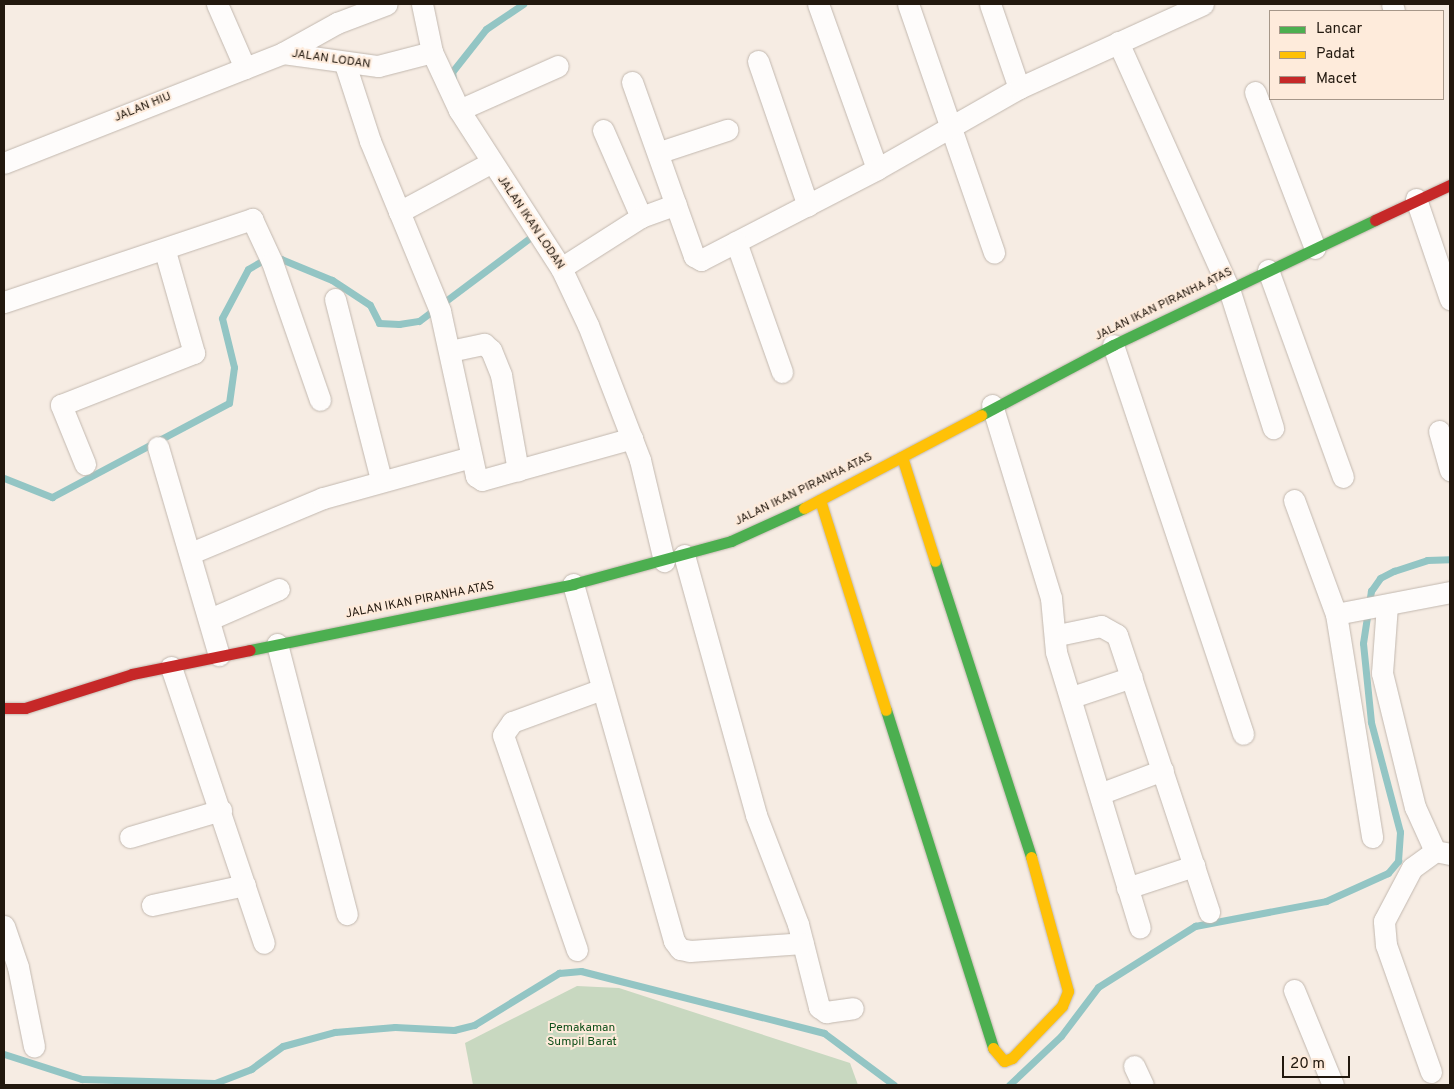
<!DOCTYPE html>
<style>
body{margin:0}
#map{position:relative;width:1454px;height:1089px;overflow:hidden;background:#f6ece3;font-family:Overpass,sans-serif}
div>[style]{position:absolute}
.green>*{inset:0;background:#c8d8c0}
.stream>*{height:7px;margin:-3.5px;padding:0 3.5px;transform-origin:3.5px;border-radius:3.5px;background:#93c5c4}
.roads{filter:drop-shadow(0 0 1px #c2b8af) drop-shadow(0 0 1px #c2b8af)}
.street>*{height:21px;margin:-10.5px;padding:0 10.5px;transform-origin:10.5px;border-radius:10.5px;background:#fefcfb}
.fast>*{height:11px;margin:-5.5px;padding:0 5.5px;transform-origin:5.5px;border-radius:5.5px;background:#4caf50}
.slow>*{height:11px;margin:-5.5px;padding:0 5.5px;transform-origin:5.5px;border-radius:5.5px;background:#ffc107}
.jam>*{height:11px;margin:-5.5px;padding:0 5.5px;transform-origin:5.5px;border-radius:5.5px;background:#c62828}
span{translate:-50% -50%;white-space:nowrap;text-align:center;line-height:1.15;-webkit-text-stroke:4px #feebdb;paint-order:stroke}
.street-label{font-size:12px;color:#22180e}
.park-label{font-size:12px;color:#10501b}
.frame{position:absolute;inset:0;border:5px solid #22180e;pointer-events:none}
.legend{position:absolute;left:1269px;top:10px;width:175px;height:90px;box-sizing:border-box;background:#feebdb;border:1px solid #a69789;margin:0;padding:6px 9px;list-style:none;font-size:15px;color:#22180e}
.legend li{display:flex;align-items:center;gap:10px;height:25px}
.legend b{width:25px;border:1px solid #a69789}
.scale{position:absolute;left:1282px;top:1056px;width:68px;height:22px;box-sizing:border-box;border:2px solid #22180e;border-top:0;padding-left:6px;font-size:15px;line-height:18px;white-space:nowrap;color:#22180e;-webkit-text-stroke:4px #feebdb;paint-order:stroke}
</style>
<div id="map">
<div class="green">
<i style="clip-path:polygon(577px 986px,619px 988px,850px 1063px,858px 1085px,473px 1085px,465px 1043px)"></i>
</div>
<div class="stream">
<i style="left:453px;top:79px;width:7px;rotate:-98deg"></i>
<i style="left:452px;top:72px;width:55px;rotate:-51.7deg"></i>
<i style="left:486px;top:29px;width:45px;rotate:-34deg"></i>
<i style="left:4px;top:478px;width:52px;rotate:21.6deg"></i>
<i style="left:52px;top:497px;width:200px;rotate:-28deg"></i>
<i style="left:229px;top:403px;width:36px;rotate:-82deg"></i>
<i style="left:234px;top:367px;width:50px;rotate:-103.8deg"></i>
<i style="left:222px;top:318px;width:55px;rotate:-62deg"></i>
<i style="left:248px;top:269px;width:20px;rotate:-30deg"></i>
<i style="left:265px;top:259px;width:16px"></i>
<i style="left:281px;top:259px;width:55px;rotate:22.4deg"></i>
<i style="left:332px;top:280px;width:45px;rotate:33.3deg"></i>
<i style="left:370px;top:305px;width:20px;rotate:63deg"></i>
<i style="left:379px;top:323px;width:20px;rotate:3deg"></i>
<i style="left:399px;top:324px;width:20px;rotate:-9deg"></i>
<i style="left:419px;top:321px;width:145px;rotate:-36.9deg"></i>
<i style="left:4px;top:1054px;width:82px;rotate:17.8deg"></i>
<i style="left:82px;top:1079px;width:133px;rotate:1.7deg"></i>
<i style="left:215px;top:1083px;width:39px;rotate:-21deg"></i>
<i style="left:251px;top:1069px;width:39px;rotate:-36deg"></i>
<i style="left:283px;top:1046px;width:54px;rotate:-15.1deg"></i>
<i style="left:335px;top:1032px;width:60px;rotate:-4.8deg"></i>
<i style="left:395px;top:1027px;width:59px;rotate:2.9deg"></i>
<i style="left:454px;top:1030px;width:21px;rotate:-14deg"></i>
<i style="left:474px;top:1025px;width:100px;rotate:-31.5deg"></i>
<i style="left:559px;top:973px;width:22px;rotate:-5deg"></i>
<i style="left:581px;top:971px;width:251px;rotate:14.3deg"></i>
<i style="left:824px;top:1033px;width:87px;rotate:36.6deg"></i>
<i style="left:1009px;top:1085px;width:71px;rotate:-43.3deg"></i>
<i style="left:1061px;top:1036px;width:61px;rotate:-52.9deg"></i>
<i style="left:1098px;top:987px;width:115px;rotate:-32.2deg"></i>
<i style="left:1195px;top:926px;width:133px;rotate:-10.8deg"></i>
<i style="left:1326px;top:901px;width:68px;rotate:-24.3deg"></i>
<i style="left:1388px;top:873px;width:16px;rotate:-50deg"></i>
<i style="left:1398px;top:861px;width:29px;rotate:-86deg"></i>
<i style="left:1400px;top:832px;width:114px;rotate:-104.8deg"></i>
<i style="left:1371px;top:722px;width:79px;rotate:-95.8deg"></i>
<i style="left:1363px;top:643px;width:53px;rotate:-81.3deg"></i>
<i style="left:1371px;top:591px;width:16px;rotate:-55deg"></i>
<i style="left:1380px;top:578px;width:16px;rotate:-27deg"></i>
<i style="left:1394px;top:571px;width:35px;rotate:-18deg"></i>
<i style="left:1427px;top:560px;width:23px;rotate:-2deg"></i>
</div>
<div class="roads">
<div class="street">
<i style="left:217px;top:4px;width:70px;rotate:66.4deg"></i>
<i style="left:422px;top:4px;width:49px;rotate:78.2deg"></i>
<i style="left:432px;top:52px;width:64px;rotate:65deg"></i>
<i style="left:459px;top:110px;width:188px;rotate:57.2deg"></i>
<i style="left:561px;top:268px;width:63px;rotate:64.7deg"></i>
<i style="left:588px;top:325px;width:145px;rotate:68.9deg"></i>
<i style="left:640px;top:460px;width:104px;rotate:76.6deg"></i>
<i style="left:818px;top:4px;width:175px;rotate:70.3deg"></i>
<i style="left:908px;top:4px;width:263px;rotate:70.9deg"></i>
<i style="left:990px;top:4px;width:89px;rotate:71deg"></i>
<i style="left:1392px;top:4px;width:7px;rotate:74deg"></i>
<i style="left:1118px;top:42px;width:271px;rotate:65.8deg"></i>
<i style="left:1229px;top:289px;width:146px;rotate:72.4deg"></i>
<i style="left:283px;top:53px;width:96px;rotate:7.8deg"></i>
<i style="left:378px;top:66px;width:56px;rotate:-14.5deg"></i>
<i style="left:758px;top:61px;width:153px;rotate:71deg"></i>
<i style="left:345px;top:64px;width:81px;rotate:72deg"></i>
<i style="left:370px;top:141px;width:184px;rotate:67.6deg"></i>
<i style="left:440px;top:311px;width:169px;rotate:77.7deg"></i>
<i style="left:476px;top:476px;width:7px;rotate:34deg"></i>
<i style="left:482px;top:480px;width:156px;rotate:-15.6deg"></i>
<i style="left:632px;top:82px;width:185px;rotate:70.4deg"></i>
<i style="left:694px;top:256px;width:8px;rotate:30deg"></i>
<i style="left:701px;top:260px;width:198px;rotate:-27.3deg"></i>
<i style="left:877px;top:169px;width:163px;rotate:-29.7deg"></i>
<i style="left:1019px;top:88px;width:202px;rotate:-24.5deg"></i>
<i style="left:1255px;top:92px;width:167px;rotate:69deg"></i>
<i style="left:459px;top:110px;width:108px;rotate:-24deg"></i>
<i style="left:603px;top:130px;width:95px;rotate:66.4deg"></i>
<i style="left:660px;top:152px;width:71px;rotate:-18.2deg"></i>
<i style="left:4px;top:163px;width:300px;rotate:-21.5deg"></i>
<i style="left:283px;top:53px;width:62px;rotate:-29.1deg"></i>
<i style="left:337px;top:23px;width:53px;rotate:-20.8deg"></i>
<i style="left:1416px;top:199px;width:106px;rotate:71.2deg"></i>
<i style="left:399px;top:212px;width:103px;rotate:-28.3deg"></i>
<i style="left:736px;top:242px;width:138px;rotate:70.5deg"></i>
<i style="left:561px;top:268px;width:95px;rotate:-32.5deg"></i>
<i style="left:641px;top:217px;width:37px;rotate:-20deg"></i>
<i style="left:1268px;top:270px;width:220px;rotate:70.1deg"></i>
<i style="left:335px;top:299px;width:186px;rotate:75.7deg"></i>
<i style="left:4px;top:302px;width:262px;rotate:-18.5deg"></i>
<i style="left:252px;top:219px;width:47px;rotate:65.1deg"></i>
<i style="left:272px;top:262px;width:146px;rotate:70.8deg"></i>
<i style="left:1113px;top:345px;width:410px;rotate:71.5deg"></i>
<i style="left:450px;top:351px;width:35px;rotate:-12deg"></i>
<i style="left:484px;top:344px;width:9px;rotate:41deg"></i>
<i style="left:491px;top:350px;width:27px;rotate:68deg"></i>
<i style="left:501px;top:375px;width:97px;rotate:79.9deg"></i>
<i style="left:992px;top:405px;width:202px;rotate:73deg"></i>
<i style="left:1051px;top:598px;width:54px;rotate:84.7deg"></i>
<i style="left:1056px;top:652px;width:288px;rotate:73.1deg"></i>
<i style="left:1439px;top:431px;width:41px;rotate:74.2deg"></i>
<i style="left:158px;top:447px;width:217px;rotate:73.7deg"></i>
<i style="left:85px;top:464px;width:64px;rotate:-112.1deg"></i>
<i style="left:61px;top:405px;width:143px;rotate:-21.4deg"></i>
<i style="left:194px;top:353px;width:106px;rotate:-105.9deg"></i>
<i style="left:1294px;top:500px;width:121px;rotate:69.8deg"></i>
<i style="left:1336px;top:614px;width:226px;rotate:80.8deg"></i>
<i style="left:191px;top:553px;width:143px;rotate:-22.6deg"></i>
<i style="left:323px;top:498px;width:154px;rotate:-15.5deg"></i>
<i style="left:684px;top:555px;width:270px;rotate:74.5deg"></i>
<i style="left:756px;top:815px;width:117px;rotate:68.9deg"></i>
<i style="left:798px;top:924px;width:86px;rotate:75.8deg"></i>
<i style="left:819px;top:1007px;width:9px;rotate:36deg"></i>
<i style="left:826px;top:1012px;width:27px;rotate:-8deg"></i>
<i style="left:573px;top:584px;width:371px;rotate:74.2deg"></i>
<i style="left:674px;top:941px;width:10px;rotate:53deg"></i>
<i style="left:680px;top:949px;width:10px;rotate:11deg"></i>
<i style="left:690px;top:951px;width:113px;rotate:-4deg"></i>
<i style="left:1387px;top:605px;width:68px;rotate:94.2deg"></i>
<i style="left:1382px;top:673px;width:138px;rotate:76.2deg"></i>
<i style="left:1415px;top:807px;width:48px;rotate:65.6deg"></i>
<i style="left:1336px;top:614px;width:116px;rotate:-10.9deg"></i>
<i style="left:210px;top:619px;width:75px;rotate:-23.5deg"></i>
<i style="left:1058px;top:635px;width:44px;rotate:-11.8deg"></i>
<i style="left:1101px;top:626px;width:18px;rotate:29deg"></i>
<i style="left:1117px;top:635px;width:292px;rotate:71.6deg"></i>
<i style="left:277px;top:644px;width:279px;rotate:75.5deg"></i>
<i style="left:171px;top:667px;width:291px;rotate:71.4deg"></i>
<i style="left:1072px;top:697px;width:63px;rotate:-18.4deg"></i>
<i style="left:1102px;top:793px;width:65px;rotate:-20.7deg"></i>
<i style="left:130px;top:837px;width:95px;rotate:-16.5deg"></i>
<i style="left:1127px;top:888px;width:71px;rotate:-18.2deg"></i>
<i style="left:152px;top:905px;width:95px;rotate:-12.1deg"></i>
<i style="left:4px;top:926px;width:43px;rotate:71.1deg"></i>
<i style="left:18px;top:967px;width:81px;rotate:78.6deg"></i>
<i style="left:577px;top:950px;width:227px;rotate:-109deg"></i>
<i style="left:503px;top:735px;width:16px;rotate:-55deg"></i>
<i style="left:512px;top:722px;width:96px;rotate:-20.1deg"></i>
<i style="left:1294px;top:990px;width:103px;rotate:67.7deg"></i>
<i style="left:1134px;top:1066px;width:21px;rotate:65deg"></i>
<i style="left:1431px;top:1072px;width:135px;rotate:-109.5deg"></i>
<i style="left:1386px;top:945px;width:24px;rotate:-95deg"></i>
<i style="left:1384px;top:921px;width:60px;rotate:-62.2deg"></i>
<i style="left:1412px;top:868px;width:29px;rotate:-36deg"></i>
<i style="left:1435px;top:851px;width:15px;rotate:11deg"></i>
</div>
<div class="fast">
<i style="left:981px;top:415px;width:149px;rotate:-27.9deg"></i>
<i style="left:1113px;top:345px;width:290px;rotate:-25.5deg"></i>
<i style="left:935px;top:561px;width:311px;rotate:72deg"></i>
<i style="left:250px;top:650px;width:330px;rotate:-11.5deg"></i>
<i style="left:573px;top:584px;width:164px;rotate:-15.2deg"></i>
<i style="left:731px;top:541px;width:80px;rotate:-24.3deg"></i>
<i style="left:886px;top:710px;width:355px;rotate:72.4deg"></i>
</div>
<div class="slow">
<i style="left:902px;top:457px;width:109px;rotate:72.4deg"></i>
<i style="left:820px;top:500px;width:220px;rotate:72.6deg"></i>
<i style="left:804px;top:508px;width:200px;rotate:-27.7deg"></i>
<i style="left:993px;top:1048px;width:17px;rotate:50deg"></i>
<i style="left:1004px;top:1061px;width:9px;rotate:-21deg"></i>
<i style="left:1012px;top:1058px;width:72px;rotate:-46.1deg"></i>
<i style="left:1062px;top:1006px;width:16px;rotate:-68deg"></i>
<i style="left:1068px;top:991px;width:139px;rotate:-105.4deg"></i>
</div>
<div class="jam">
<i style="left:1375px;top:220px;width:83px;rotate:-25deg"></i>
<i style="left:4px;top:708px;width:21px"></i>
<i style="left:25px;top:708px;width:112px;rotate:-17.6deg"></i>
<i style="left:132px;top:674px;width:120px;rotate:-11.5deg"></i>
</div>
</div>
<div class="street-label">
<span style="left:331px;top:60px;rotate:8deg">JALAN LODAN</span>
<span style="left:143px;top:108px;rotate:-22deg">JALAN HIU</span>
<span style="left:530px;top:223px;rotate:56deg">JALAN IKAN LODAN</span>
<span style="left:1164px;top:305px;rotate:-26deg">JALAN IKAN PIRANHA ATAS</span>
<span style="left:804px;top:490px;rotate:-26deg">JALAN IKAN PIRANHA ATAS</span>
<span style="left:420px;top:601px;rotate:-11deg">JALAN IKAN PIRANHA ATAS</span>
</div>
<div class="park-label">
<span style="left:582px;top:1036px">Pemakaman<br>Sumpil Barat</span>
</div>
<div class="frame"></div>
<ul class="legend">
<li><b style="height:6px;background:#4caf50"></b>Lancar</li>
<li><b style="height:6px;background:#ffc107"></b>Padat</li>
<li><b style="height:6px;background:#c62828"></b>Macet</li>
</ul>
<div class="scale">20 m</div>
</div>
